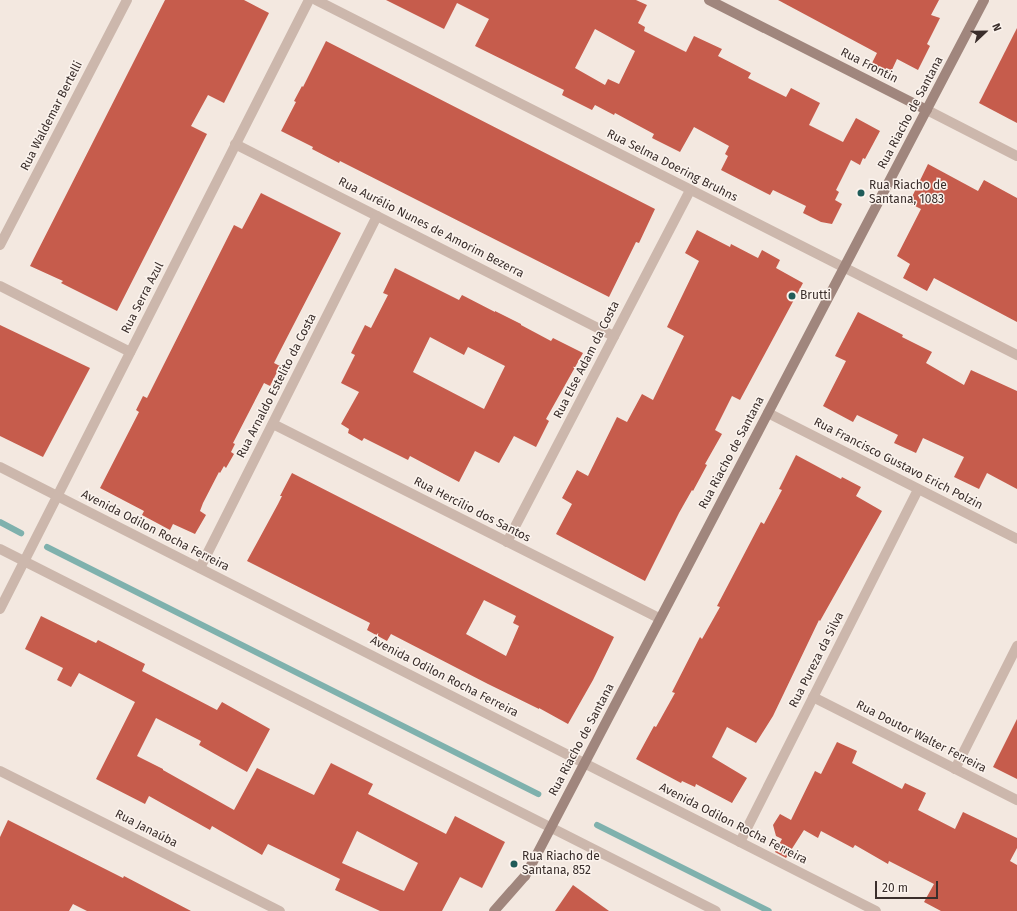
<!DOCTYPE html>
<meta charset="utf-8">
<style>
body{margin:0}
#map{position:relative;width:1017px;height:911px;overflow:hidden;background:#f3e8e0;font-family:"Fira Sans",sans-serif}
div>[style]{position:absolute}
.stream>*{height:6px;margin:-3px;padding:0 3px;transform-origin:3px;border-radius:3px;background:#7fb1ad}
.building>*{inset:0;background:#c65c4c}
.street>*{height:10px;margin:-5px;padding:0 5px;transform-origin:5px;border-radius:5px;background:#ccb7ac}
.secondary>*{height:10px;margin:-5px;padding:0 5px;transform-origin:5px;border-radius:5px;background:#a0867d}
.dots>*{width:11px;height:11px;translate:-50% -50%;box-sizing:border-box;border:2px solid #fbf3ed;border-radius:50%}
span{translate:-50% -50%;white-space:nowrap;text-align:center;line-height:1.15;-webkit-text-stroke:3px #fbf3ed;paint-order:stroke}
.street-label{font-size:12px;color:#3a2e2b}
.poi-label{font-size:12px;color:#3a2e2b}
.left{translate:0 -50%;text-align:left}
.north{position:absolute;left:965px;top:12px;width:40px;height:40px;-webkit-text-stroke:3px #fbf3ed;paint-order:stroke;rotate:68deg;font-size:11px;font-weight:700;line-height:16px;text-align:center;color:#3a2e2b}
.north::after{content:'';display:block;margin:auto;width:14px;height:18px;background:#3a2e2b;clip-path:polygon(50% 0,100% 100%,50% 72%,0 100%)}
.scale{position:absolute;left:875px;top:881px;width:63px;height:18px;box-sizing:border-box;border:2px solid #3a2e2b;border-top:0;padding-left:5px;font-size:12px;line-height:14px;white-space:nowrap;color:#3a2e2b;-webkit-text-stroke:3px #fbf3ed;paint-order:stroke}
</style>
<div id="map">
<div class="stream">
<i style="left:0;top:522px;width:24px;rotate:28deg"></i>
<i style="left:47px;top:547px;width:550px;rotate:26.7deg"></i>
<i style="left:597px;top:825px;width:192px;rotate:26.6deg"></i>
</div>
<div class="building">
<i style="clip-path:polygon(165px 0,244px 0,269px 13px,224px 103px,208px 95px,191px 126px,207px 134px,117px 311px,61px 283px,63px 281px,30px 266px)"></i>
<i style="clip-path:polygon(evenodd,386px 0,636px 0,647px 5px,638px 23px,645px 27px,644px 31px,686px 52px,694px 36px,722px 49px,718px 56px,751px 73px,748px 78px,786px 97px,791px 88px,820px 103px,809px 125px,843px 142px,856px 118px,880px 131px,865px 159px,863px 158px,860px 165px,851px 160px,836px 190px,839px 192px,835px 200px,842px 204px,832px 224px,821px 222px,803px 213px,806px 206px,773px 190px,770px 195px,721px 170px,728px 156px,725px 154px,729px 146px,694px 127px,680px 152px,652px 138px,654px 134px,615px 113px,614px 115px,595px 105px,592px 110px,562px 95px,564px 90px,475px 46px,489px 19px,457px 3px,444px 29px,386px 0,595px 29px,635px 51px,619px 84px,608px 79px,605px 85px,575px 68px,595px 29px)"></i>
<i style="clip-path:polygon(778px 0,939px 0,931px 15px,940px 18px,927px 44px,930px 46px,918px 70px,897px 59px,890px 74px,872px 63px,877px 53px)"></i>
<i style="clip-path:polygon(1017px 28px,1017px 123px,979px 103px)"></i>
<i style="clip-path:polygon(326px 41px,655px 209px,639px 243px,636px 242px,609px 297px,340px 161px,339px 163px,312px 149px,313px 147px,281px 131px,296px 102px,294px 101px,302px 86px,303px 87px)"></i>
<i style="clip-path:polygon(928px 164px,978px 191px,984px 180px,1017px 198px,1017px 322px,934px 278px,927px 291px,903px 278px,910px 264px,897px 256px,921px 209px,909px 203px)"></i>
<i style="clip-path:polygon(261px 193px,341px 233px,278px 355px,274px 363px,280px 366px,270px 386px,264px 383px,233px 443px,235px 444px,231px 452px,234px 454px,226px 468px,224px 466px,220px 473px,219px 472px,203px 503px,200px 511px,206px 515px,195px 534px,173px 524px,170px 530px,142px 515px,144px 511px,100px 488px,139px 412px,136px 410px,143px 396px,147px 398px,234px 225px,242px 229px)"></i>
<i style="clip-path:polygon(697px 230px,730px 247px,731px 244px,758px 258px,762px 250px,780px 260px,776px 268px,803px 283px,740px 400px,732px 396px,715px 430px,722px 434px,705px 464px,707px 465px,693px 491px,692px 490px,679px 513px,645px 581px,556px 534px,572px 504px,562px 498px,577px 470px,588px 476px,617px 417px,627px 422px,642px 394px,653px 400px,684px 336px,667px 327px,699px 261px,685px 253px)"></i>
<i style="clip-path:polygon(evenodd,395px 268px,459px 300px,462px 295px,495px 312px,495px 311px,521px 324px,521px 325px,551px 341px,553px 338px,583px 353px,546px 419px,549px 421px,536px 447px,514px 436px,499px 463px,475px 451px,459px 482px,410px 456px,408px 460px,364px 438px,362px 441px,348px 433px,349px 429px,341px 424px,359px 392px,341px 383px,355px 355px,351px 353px,365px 325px,371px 328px,388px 295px,383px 293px,395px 268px,430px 337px,464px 355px,468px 347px,505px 366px,484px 409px,413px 372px,430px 337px)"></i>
<i style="clip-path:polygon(858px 312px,903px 335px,902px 337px,932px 352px,926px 363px,964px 385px,971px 370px,1017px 391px,1017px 489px,987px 473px,979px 489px,954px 477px,964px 457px,923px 438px,916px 453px,894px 443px,898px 435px,857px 415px,853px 422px,823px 406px,846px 361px,835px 356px)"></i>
<i style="clip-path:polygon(0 325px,90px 368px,43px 457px,0 436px)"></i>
<i style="clip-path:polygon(796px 455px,841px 479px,842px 477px,861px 487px,856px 496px,882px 511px,820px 621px,819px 620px,773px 716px,756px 743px,727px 727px,712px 757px,747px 778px,732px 803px,696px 784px,695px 787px,682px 781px,681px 783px,636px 759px,654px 726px,656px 727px,675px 693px,672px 692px,700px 637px,702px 639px,720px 607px,717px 606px,761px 522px,764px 524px,782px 490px,779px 489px)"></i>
<i style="clip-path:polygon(evenodd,292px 473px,614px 637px,593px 680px,568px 724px,539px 708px,539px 709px,488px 684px,391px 634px,387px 641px,367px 630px,370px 623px,247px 561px,278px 504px,282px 496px,280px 496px,292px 473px,484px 600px,516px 616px,513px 623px,519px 626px,506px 656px,466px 634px,484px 600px)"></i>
<i style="clip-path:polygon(evenodd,41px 616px,96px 643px,98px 640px,145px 664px,142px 671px,217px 710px,222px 702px,270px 729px,247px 772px,199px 745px,201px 741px,156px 718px,137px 756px,163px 769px,163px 770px,234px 810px,257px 768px,314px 795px,331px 763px,373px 784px,368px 794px,446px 834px,455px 816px,505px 842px,482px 888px,460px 877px,442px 911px,380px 911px,335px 890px,340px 879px,268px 844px,262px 855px,212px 826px,210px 830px,149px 796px,145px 804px,96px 779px,135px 702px,79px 673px,71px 687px,57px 680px,63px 668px,25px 649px,41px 616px,357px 831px,418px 863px,404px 891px,342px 863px,357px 831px)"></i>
<i style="clip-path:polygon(1017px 719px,1017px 779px,993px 767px)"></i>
<i style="clip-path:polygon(837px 742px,857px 751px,852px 763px,902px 789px,905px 783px,926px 793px,918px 810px,955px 829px,963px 812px,1017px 838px,1017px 848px,1010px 861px,1017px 865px,1017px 911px,941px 911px,924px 902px,934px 884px,889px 861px,888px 864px,855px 845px,853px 848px,821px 831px,818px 838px,804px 830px,786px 858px,775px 852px,782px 839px,776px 836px,773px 825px,780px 814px,791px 820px,815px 771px,821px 774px)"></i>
<i style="clip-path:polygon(8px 820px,123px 878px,124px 876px,191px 911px,87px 911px,73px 904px,69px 911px,0 911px,0 837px)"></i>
<i style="clip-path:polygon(573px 885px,609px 911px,555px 911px)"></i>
</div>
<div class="street">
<i style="left:316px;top:0;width:786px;rotate:26.86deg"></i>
<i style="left:927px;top:110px;width:101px;rotate:27.1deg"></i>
<i style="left:235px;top:144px;width:425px;rotate:26.9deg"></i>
<i style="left:0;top:245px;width:276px;rotate:-62.6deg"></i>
<i style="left:0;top:286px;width:146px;rotate:26.9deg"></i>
<i style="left:768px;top:413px;width:279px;rotate:26.8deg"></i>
<i style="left:273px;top:424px;width:433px;rotate:26.7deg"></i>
<i style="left:0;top:467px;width:982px;rotate:26.88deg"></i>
<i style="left:507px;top:542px;width:397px;rotate:-62.5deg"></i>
<i style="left:0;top:549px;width:802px;rotate:26.82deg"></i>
<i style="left:200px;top:568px;width:394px;rotate:-63.3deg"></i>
<i style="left:0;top:609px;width:683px;rotate:-63.1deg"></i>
<i style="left:813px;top:697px;width:229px;rotate:26.8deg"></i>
<i style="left:955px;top:769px;width:138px;rotate:-63.2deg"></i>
<i style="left:0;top:771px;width:313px;rotate:26.6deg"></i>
<i style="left:740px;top:842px;width:395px;rotate:-63.2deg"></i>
</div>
<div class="secondary">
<i style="left:709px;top:0;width:244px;rotate:26.8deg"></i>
<i style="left:494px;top:911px;width:47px;rotate:-48.5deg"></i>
<i style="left:525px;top:876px;width:23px;rotate:-61deg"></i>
<i style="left:536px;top:856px;width:966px;rotate:-62.37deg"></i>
</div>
<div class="dots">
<i style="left:861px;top:193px;background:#205c59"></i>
<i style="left:792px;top:296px;background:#205c59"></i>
<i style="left:514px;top:864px;background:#205c59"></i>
</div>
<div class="street-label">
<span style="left:869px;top:66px;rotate:27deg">Rua Frontin</span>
<span style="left:911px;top:113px;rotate:-62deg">Rua Riacho de Santana</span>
<span style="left:52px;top:116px;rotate:-63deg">Rua Waldemar Bertelli</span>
<span style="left:672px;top:166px;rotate:27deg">Rua Selma Doering Bruhns</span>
<span style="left:431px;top:228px;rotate:27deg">Rua Aurélio Nunes de Amorim Bezerra</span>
<span style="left:143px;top:298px;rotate:-63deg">Rua Serra Azul</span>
<span style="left:587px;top:360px;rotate:-63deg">Rua Else Adam da Costa</span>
<span style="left:277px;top:386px;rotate:-63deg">Rua Arnaldo Estelito da Costa</span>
<span style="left:732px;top:453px;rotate:-62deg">Rua Riacho de Santana</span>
<span style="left:898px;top:464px;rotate:27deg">Rua Francisco Gustavo Erich Polzin</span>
<span style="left:472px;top:510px;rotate:27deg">Rua Hercílio dos Santos</span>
<span style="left:155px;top:531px;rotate:27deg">Avenida Odilon Rocha Ferreira</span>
<span style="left:817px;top:660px;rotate:-63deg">Rua Pureza da Silva</span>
<span style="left:444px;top:677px;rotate:27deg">Avenida Odilon Rocha Ferreira</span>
<span style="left:921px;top:737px;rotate:27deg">Rua Doutor Walter Ferreira</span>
<span style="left:582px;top:740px;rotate:-62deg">Rua Riacho de Santana</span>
<span style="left:733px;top:824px;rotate:27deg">Avenida Odilon Rocha Ferreira</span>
<span style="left:146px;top:829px;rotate:27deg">Rua Janaúba</span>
</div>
<div class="poi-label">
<span class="left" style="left:869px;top:193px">Rua Riacho de<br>Santana, 1083</span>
<span class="left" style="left:800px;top:296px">Brutti</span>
<span class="left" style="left:522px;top:864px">Rua Riacho de<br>Santana, 852</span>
</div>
<div class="north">N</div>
<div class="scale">20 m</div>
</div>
